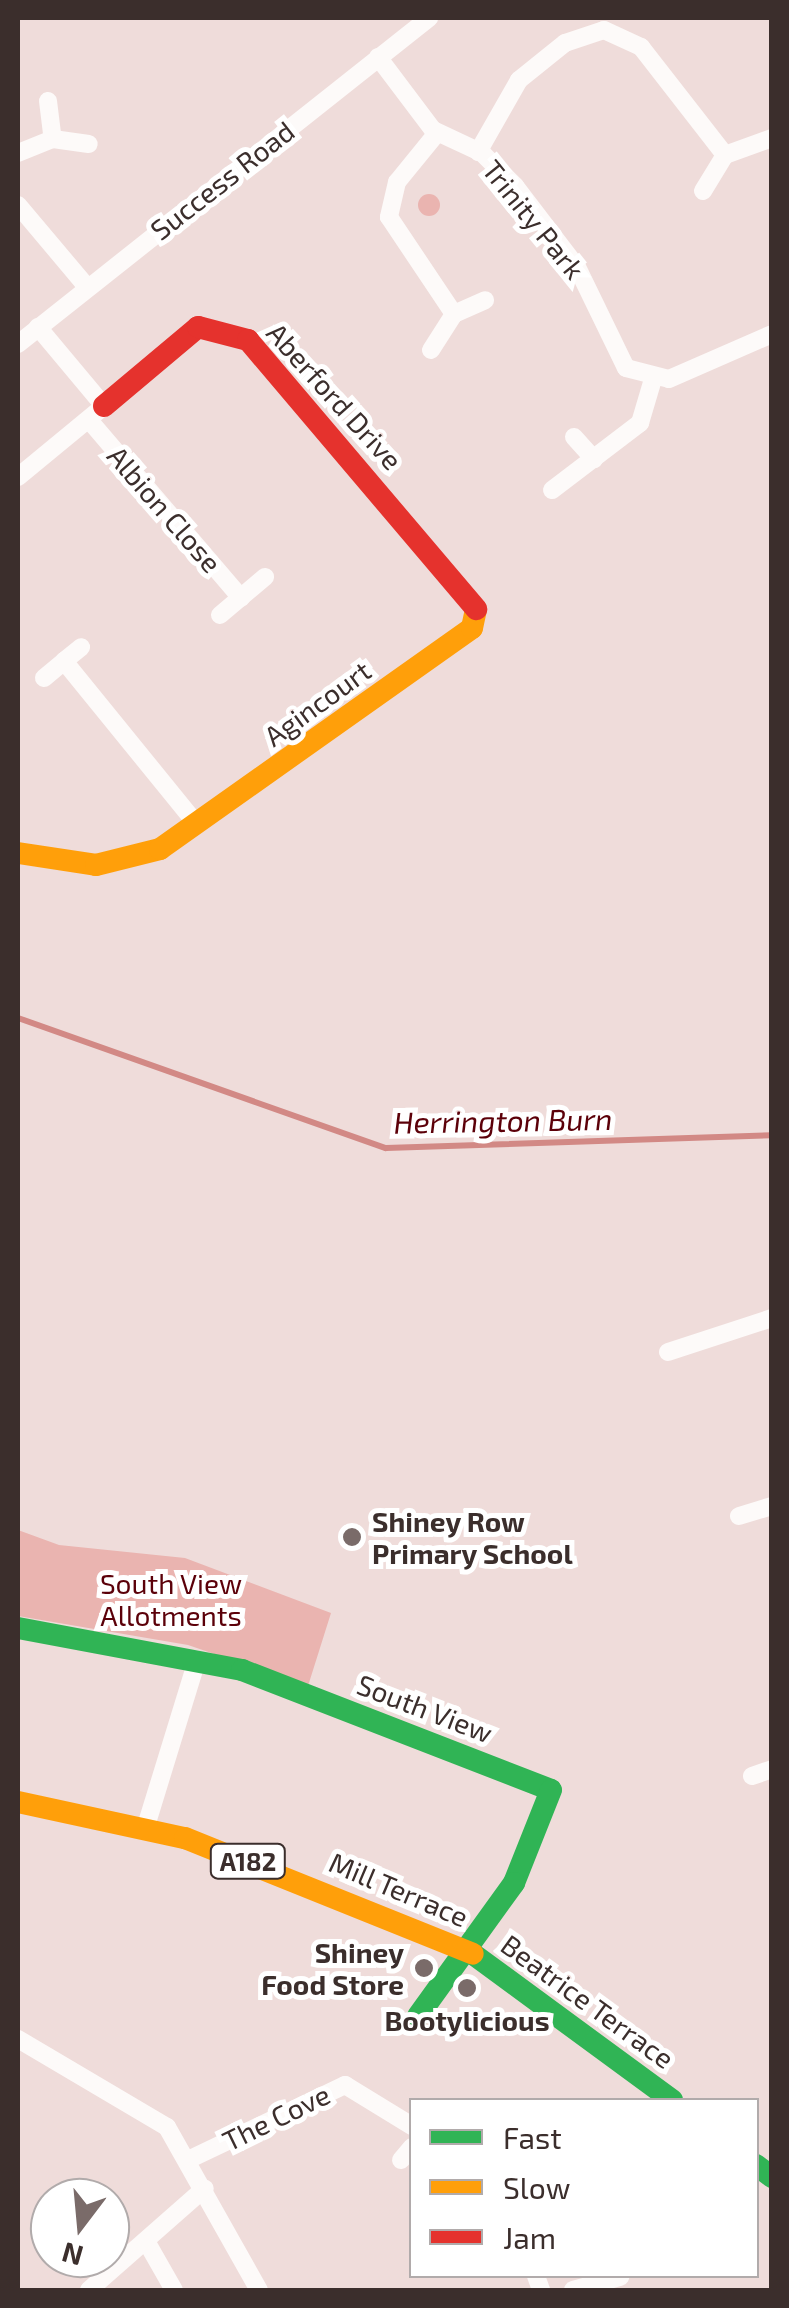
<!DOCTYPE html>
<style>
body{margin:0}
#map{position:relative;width:789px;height:2308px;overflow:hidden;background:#efdcda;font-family:"Exo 2",sans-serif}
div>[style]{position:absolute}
.green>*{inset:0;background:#eab4b0}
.round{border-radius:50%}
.stream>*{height:6px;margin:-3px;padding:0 3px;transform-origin:3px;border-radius:3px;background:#d28985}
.street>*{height:18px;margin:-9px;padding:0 9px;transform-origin:9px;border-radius:9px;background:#fdfaf9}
.fast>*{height:22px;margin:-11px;padding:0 11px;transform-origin:11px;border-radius:11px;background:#30b455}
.slow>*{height:22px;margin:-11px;padding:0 11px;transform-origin:11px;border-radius:11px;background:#ff9f0a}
.jam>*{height:22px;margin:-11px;padding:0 11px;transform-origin:11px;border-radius:11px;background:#e5322d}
.dots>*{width:28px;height:28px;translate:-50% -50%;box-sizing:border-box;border:5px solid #fff;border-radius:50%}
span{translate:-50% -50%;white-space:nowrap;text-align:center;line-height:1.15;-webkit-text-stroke:10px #fff;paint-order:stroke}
.shield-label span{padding:2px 8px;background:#fff;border:2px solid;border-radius:8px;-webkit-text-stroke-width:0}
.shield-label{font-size:25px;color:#3b2e2c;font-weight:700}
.street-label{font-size:28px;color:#3b2e2c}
.poi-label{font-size:28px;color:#3b2e2c;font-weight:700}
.left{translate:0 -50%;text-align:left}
.right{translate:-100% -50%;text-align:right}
.park-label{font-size:28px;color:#5b0009}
.water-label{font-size:30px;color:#5c0009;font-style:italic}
.frame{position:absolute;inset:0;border:20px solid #3b2e2c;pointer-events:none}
.legend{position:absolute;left:409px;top:2098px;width:350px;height:180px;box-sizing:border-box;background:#fff;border:2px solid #b1abab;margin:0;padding:12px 18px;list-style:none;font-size:30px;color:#3b2e2c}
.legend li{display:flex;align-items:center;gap:20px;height:50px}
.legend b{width:50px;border:2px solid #b1abab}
.north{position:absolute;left:30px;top:2178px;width:100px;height:100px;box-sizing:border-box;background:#fff;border:2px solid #b1abab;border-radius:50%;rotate:196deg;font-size:28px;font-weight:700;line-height:40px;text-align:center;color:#3b2e2c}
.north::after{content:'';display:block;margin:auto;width:35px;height:45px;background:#7a6b69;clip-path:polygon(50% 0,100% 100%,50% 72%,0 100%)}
</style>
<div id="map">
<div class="green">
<i class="round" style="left:418px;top:194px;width:22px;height:22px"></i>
<i style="clip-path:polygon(18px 1530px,59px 1545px,185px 1558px,331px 1613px,308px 1686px,188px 1645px,18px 1616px)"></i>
</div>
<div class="stream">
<i style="left:18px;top:1018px;width:390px;rotate:19.5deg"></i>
<i style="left:386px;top:1148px;width:386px;rotate:-1.9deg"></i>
</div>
<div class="street">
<i style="left:378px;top:57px;width:91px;rotate:53deg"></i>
<i style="left:433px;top:130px;width:54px;rotate:25.1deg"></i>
<i style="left:482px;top:153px;width:47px;rotate:45deg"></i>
<i style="left:515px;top:186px;width:102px;rotate:52.6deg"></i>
<i style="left:577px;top:267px;width:112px;rotate:64.1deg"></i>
<i style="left:626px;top:368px;width:44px;rotate:14.3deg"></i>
<i style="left:669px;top:379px;width:112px;rotate:-23.6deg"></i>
<i style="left:48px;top:101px;width:38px;rotate:83deg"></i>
<i style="left:437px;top:133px;width:63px;rotate:129.2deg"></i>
<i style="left:397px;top:182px;width:36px;rotate:103deg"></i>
<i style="left:389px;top:217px;width:117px;rotate:56.2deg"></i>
<i style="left:478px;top:152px;width:83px;rotate:-60.3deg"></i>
<i style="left:519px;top:80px;width:59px;rotate:-38.8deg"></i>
<i style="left:565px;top:43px;width:41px;rotate:-18.4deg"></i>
<i style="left:604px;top:30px;width:41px;rotate:24.7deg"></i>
<i style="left:641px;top:47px;width:137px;rotate:52.1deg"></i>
<i style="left:18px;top:153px;width:38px;rotate:-22deg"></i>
<i style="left:53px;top:139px;width:36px;rotate:8deg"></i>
<i style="left:703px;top:191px;width:42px;rotate:-58.6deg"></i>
<i style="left:725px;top:155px;width:50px;rotate:-19.9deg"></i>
<i style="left:18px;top:205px;width:107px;rotate:49.9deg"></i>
<i style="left:18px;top:344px;width:525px;rotate:-38.42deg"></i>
<i style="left:431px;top:350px;width:43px;rotate:-57.4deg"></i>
<i style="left:454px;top:314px;width:34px;rotate:-24deg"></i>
<i style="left:89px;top:420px;width:234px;rotate:49.5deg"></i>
<i style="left:574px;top:437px;width:30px;rotate:48deg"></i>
<i style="left:18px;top:477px;width:112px;rotate:-39.5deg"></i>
<i style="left:104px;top:406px;width:103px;rotate:-129.9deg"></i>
<i style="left:552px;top:490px;width:111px;rotate:-37.3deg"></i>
<i style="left:640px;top:423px;width:46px;rotate:-73.5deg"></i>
<i style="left:220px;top:615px;width:59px;rotate:-40.2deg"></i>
<i style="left:64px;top:661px;width:22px;rotate:-39deg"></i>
<i style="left:44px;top:678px;width:26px;rotate:-40deg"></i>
<i style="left:64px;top:661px;width:206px;rotate:50.9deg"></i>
<i style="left:668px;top:1352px;width:109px;rotate:-18.1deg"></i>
<i style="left:739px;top:1516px;width:34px;rotate:-17deg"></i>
<i style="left:752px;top:1776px;width:21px;rotate:-19deg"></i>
<i style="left:146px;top:1826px;width:174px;rotate:-72.9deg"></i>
<i style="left:18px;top:2039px;width:173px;rotate:30.6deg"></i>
<i style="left:167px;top:2127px;width:187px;rotate:60.6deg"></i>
<i style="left:190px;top:2159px;width:172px;rotate:-25.5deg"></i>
<i style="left:345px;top:2085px;width:79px;rotate:31.5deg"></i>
<i style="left:401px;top:2160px;width:17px;rotate:-50deg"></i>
<i style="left:146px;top:2241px;width:56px;rotate:60.3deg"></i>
<i style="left:536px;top:2276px;width:15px;rotate:70deg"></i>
<i style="left:89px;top:2290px;width:154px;rotate:-41.3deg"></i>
<i style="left:573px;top:2290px;width:49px;rotate:-15.5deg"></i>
</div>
<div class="fast">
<i style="left:18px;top:1628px;width:228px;rotate:10.6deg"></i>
<i style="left:242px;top:1670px;width:331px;rotate:21.2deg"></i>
<i style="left:551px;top:1790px;width:100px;rotate:111.7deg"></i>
<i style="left:514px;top:1883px;width:164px;rotate:125.8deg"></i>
<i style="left:473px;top:1954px;width:247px;rotate:36.3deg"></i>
<i style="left:756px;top:2165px;width:20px;rotate:37deg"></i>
</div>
<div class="slow">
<i style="left:18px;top:853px;width:79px;rotate:8.7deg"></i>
<i style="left:96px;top:865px;width:66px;rotate:-14deg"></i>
<i style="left:160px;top:849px;width:382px;rotate:-35.3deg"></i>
<i style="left:472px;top:628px;width:19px;rotate:-78deg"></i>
<i style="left:18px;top:1802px;width:171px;rotate:12.2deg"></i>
<i style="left:185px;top:1838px;width:310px;rotate:21.9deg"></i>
</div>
<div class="jam">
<i style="left:104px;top:406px;width:123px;rotate:-40deg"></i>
<i style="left:198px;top:327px;width:52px;rotate:14.6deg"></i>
<i style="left:248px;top:340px;width:353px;rotate:49.7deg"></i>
</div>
<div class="dots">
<i style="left:352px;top:1537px;background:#7a6b69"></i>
<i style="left:424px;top:1968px;background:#7a6b69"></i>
<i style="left:467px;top:1988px;background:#7a6b69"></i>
</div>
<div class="shield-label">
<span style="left:248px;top:1861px">A182</span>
</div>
<div class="street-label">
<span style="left:222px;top:180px;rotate:-38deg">Success Road</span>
<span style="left:534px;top:219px;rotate:51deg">Trinity Park</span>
<span style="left:335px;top:396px;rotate:48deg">Aberford Drive</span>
<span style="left:165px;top:509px;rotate:49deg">Albion Close</span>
<span style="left:317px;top:703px;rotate:-36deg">Agincourt</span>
<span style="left:425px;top:1708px;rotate:21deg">South View</span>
<span style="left:399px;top:1889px;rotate:23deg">Mill Terrace</span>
<span style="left:588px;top:2001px;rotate:36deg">Beatrice Terrace</span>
<span style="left:276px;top:2117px;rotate:-26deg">The Cove</span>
</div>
<div class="poi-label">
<span class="left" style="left:372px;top:1537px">Shiney Row<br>Primary School</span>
<span class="right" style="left:404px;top:1968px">Shiney<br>Food Store</span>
<span style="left:467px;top:2020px">Bootylicious</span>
</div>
<div class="park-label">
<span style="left:171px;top:1599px">South View<br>Allotments</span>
</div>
<div class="water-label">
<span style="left:503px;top:1120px;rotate:-1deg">Herrington Burn</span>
</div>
<div class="frame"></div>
<ul class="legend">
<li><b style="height:12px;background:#30b455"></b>Fast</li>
<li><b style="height:12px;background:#ff9f0a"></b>Slow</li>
<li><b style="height:12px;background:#e5322d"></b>Jam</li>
</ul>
<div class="north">N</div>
</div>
